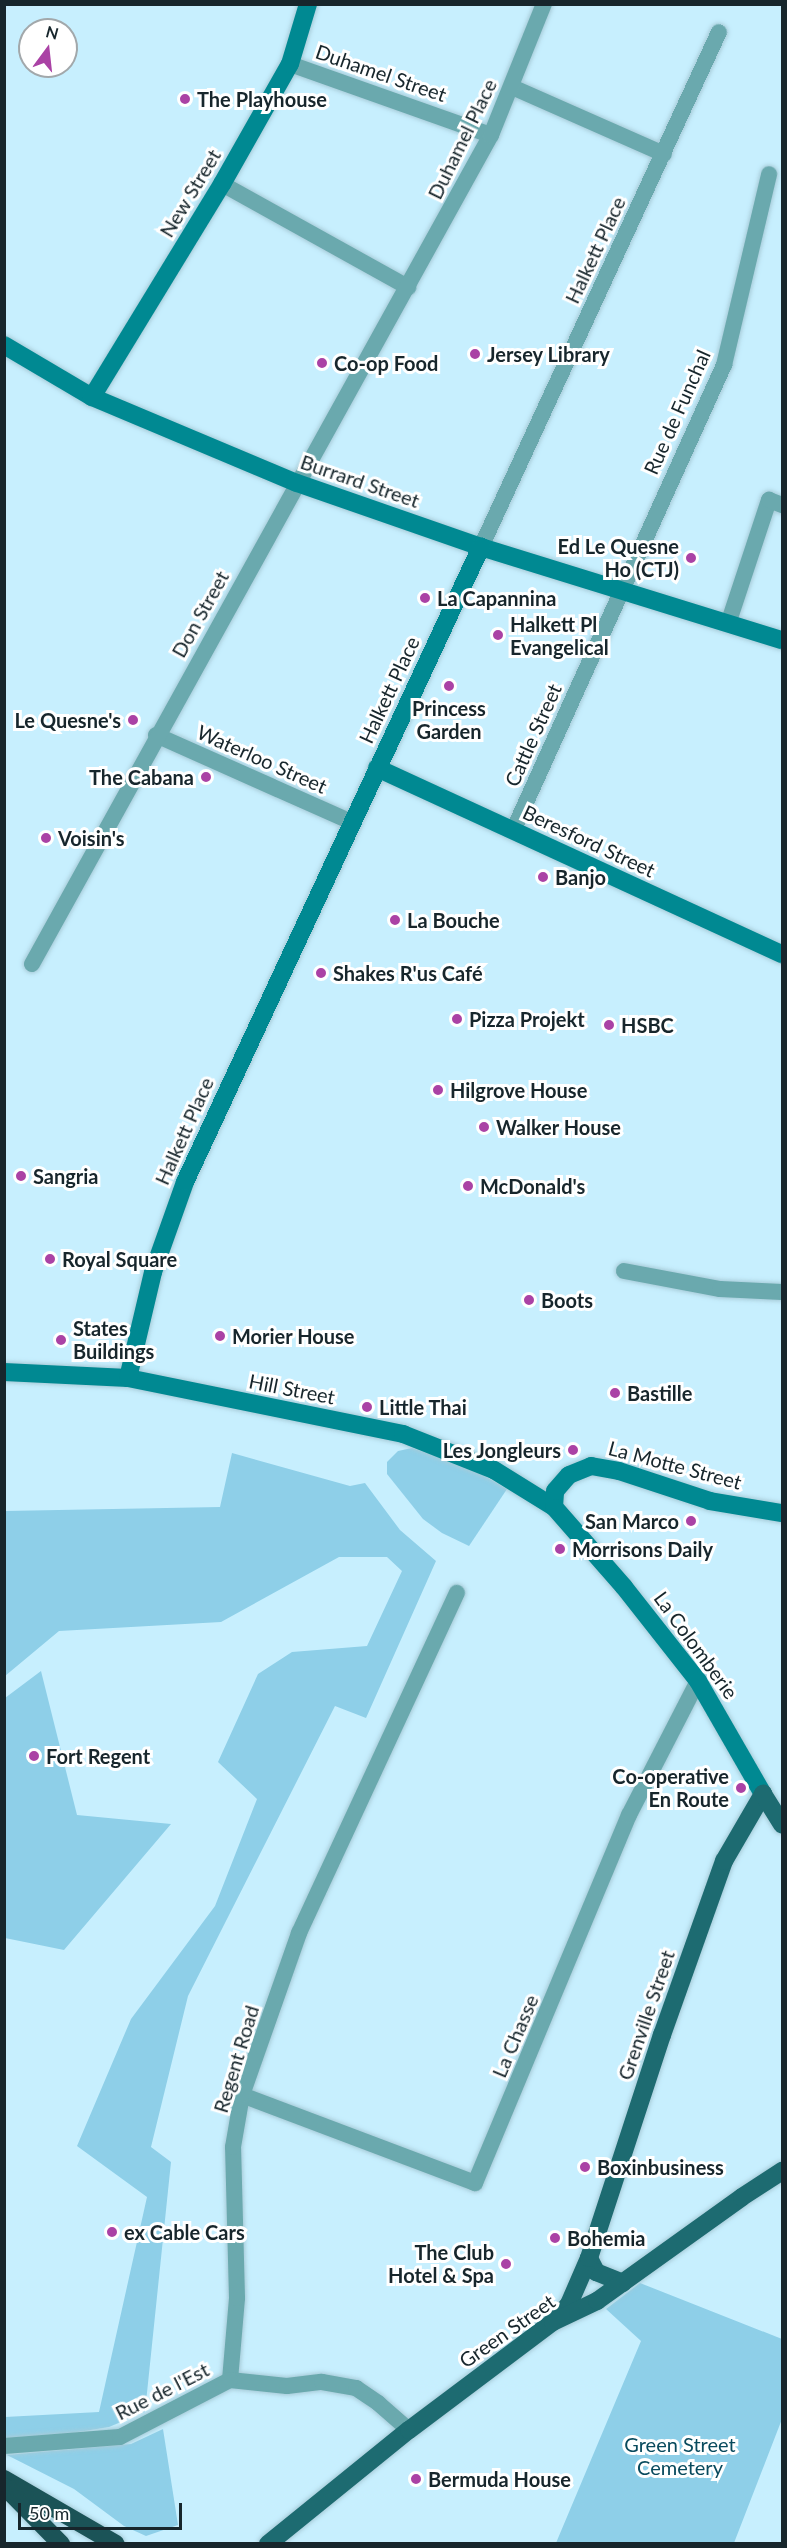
<!DOCTYPE html>
<meta charset="utf-8">
<style>
body{margin:0}
#map{position:relative;width:787px;height:2548px;overflow:hidden;background:#c7effe;font-family:Lato,sans-serif}
div>[style]{position:absolute}
.green>*{inset:0;background:#8ecfe8}
.roads{filter:drop-shadow(0 0 2px #a7cbd8) drop-shadow(0 0 2px #a7cbd8)}
.street>*{height:16px;margin:-8px;padding:0 8px;transform-origin:8px;border-radius:8px;background:#6aa9ae}
.secondary>*{height:18px;margin:-9px;padding:0 9px;transform-origin:9px;border-radius:9px;background:#008992}
.primary>*{height:18px;margin:-9px;padding:0 9px;transform-origin:9px;border-radius:9px;background:#1d6b71}
.highway>*{height:18px;margin:-9px;padding:0 9px;transform-origin:9px;border-radius:9px;background:#1b5357}
.dots>*{width:16px;height:16px;translate:-50% -50%;box-sizing:border-box;border:3px solid #fff;border-radius:50%}
span{translate:-50% -50%;white-space:nowrap;text-align:center;line-height:1.15;-webkit-text-stroke:6px #fff;paint-order:stroke}
.street-label{font-size:20px;color:#17262c}
.poi-label{font-size:20px;color:#17262c;font-weight:700}
.left{translate:0 -50%;text-align:left}
.right{translate:-100% -50%;text-align:right}
.park-label{font-size:20px;color:#084a5d}
.frame{position:absolute;inset:0;border:6px solid #17262c;pointer-events:none}
.north{position:absolute;left:18px;top:18px;width:60px;height:60px;box-sizing:border-box;background:#fff;border:2px solid #a2a8ab;border-radius:50%;rotate:15deg;font-size:16px;font-weight:700;line-height:24px;text-align:center;color:#17262c}
.north::after{content:'';display:block;margin:auto;width:21px;height:27px;background:#aa42a5;clip-path:polygon(50% 0,100% 100%,50% 72%,0 100%)}
.scale{position:absolute;left:18px;top:2503px;width:164px;height:27px;box-sizing:border-box;border:3px solid #17262c;border-top:0;padding-left:8px;font-size:18px;line-height:21px;white-space:nowrap;color:#17262c;-webkit-text-stroke:4px #fff;paint-order:stroke}
</style>
<div id="map">
<div class="green">
<i style="clip-path:polygon(412px 1448px,469px 1467px,507px 1489px,469px 1546px,442px 1533px,423px 1519px,387px 1474px,387px 1462px,398px 1451px)"></i>
<i style="clip-path:polygon(232px 1453px,350px 1486px,365px 1483px,400px 1530px,436px 1561px,366px 1718px,335px 1706px,188px 1996px,151px 2147px,171px 2162px,145px 2412px,109px 2427px,72px 2433px,5px 2438px,5px 2417px,99px 2412px,147px 2197px,77px 2146px,131px 2019px,215px 1906px,257px 1799px,218px 1762px,258px 1674px,292px 1652px,367px 1646px,402px 1571px,387px 1557px,339px 1557px,221px 1622px,59px 1631px,5px 1676px,5px 1511px,220px 1507px)"></i>
<i style="clip-path:polygon(41px 1671px,77px 1815px,171px 1824px,64px 1950px,5px 1938px,5px 1698px)"></i>
<i style="clip-path:polygon(640px 2283px,782px 2339px,782px 2419px,734px 2543px,556px 2543px,641px 2341px,606px 2309px)"></i>
<i style="clip-path:polygon(163px 2429px,178px 2525px,146px 2536px,124px 2526px,74px 2489px,7px 2455px,131px 2444px)"></i>
</div>
<div class="roads">
<div class="street">
<i style="left:290px;top:64px;width:213px;rotate:19.5deg"></i>
<i style="left:512px;top:87px;width:166px;rotate:23.8deg"></i>
<i style="left:222px;top:184px;width:213px;rotate:29deg"></i>
<i style="left:481px;top:547px;width:567px;rotate:-65.2deg"></i>
<i style="left:728px;top:624px;width:131px;rotate:-71.7deg"></i>
<i style="left:769px;top:500px;width:14px;rotate:21deg"></i>
<i style="left:156px;top:735px;width:214px;rotate:24deg"></i>
<i style="left:513px;top:831px;width:512px;rotate:-65.64deg"></i>
<i style="left:724px;top:365px;width:196px;rotate:-76.7deg"></i>
<i style="left:32px;top:964px;width:948px;rotate:-61.03deg"></i>
<i style="left:491px;top:135px;width:141px;rotate:-68deg"></i>
<i style="left:624px;top:1271px;width:98px;rotate:10.6deg"></i>
<i style="left:720px;top:1289px;width:62px;rotate:2.8deg"></i>
<i style="left:242px;top:2095px;width:249px;rotate:20.7deg"></i>
<i style="left:475px;top:2183px;width:399px;rotate:-67.3deg"></i>
<i style="left:629px;top:1815px;width:151px;rotate:-62.8deg"></i>
<i style="left:230px;top:2380px;width:82px;rotate:-85.1deg"></i>
<i style="left:237px;top:2298px;width:151px;rotate:-91.5deg"></i>
<i style="left:233px;top:2147px;width:53px;rotate:-80.2deg"></i>
<i style="left:242px;top:2095px;width:172px;rotate:-70.6deg"></i>
<i style="left:299px;top:1933px;width:375px;rotate:-65.1deg"></i>
<i style="left:230px;top:2380px;width:57px;rotate:6deg"></i>
<i style="left:287px;top:2386px;width:35px;rotate:-7deg"></i>
<i style="left:322px;top:2382px;width:35px;rotate:10deg"></i>
<i style="left:356px;top:2388px;width:27px;rotate:34deg"></i>
<i style="left:378px;top:2403px;width:41px;rotate:41.1deg"></i>
<i style="left:4px;top:2446px;width:116px;rotate:-4.4deg"></i>
<i style="left:120px;top:2437px;width:124px;rotate:-27.4deg"></i>
</div>
<div class="secondary">
<i style="left:4px;top:345px;width:102px;rotate:30.6deg"></i>
<i style="left:92px;top:397px;width:222px;rotate:22.8deg"></i>
<i style="left:297px;top:483px;width:195px;rotate:19.2deg"></i>
<i style="left:481px;top:547px;width:315px;rotate:17.2deg"></i>
<i style="left:92px;top:397px;width:250px;rotate:-58.6deg"></i>
<i style="left:222px;top:184px;width:138px;rotate:-60.5deg"></i>
<i style="left:290px;top:64px;width:63px;rotate:-73.3deg"></i>
<i style="left:377px;top:768px;width:446px;rotate:24.7deg"></i>
<i style="left:4px;top:1372px;width:124px;rotate:2.8deg"></i>
<i style="left:128px;top:1378px;width:281px;rotate:11.5deg"></i>
<i style="left:403px;top:1434px;width:98px;rotate:21.6deg"></i>
<i style="left:494px;top:1470px;width:70px;rotate:31.7deg"></i>
<i style="left:554px;top:1507px;width:106px;rotate:48.8deg"></i>
<i style="left:624px;top:1587px;width:120px;rotate:51.8deg"></i>
<i style="left:698px;top:1681px;width:130px;rotate:60.1deg"></i>
<i style="left:128px;top:1378px;width:109px;rotate:-76.7deg"></i>
<i style="left:153px;top:1272px;width:96px;rotate:-70.4deg"></i>
<i style="left:185px;top:1182px;width:701px;rotate:-65.01deg"></i>
<i style="left:554px;top:1507px;width:16px;rotate:-86deg"></i>
<i style="left:555px;top:1491px;width:21px;rotate:-49deg"></i>
<i style="left:569px;top:1475px;width:24px;rotate:-22deg"></i>
<i style="left:591px;top:1466px;width:28px;rotate:10deg"></i>
<i style="left:619px;top:1471px;width:96px;rotate:18.2deg"></i>
<i style="left:710px;top:1501px;width:73px;rotate:9.5deg"></i>
</div>
<div class="primary">
<i style="left:589px;top:2258px;width:16px;rotate:63deg"></i>
<i style="left:596px;top:2272px;width:29px;rotate:22deg"></i>
<i style="left:557px;top:2318px;width:18px;rotate:-49deg"></i>
<i style="left:569px;top:2304px;width:50px;rotate:-66.5deg"></i>
<i style="left:589px;top:2258px;width:235px;rotate:-71.9deg"></i>
<i style="left:662px;top:2035px;width:185px;rotate:-70.4deg"></i>
<i style="left:724px;top:1861px;width:78px;rotate:-59.8deg"></i>
<i style="left:763px;top:1794px;width:36px;rotate:58deg"></i>
<i style="left:268px;top:2544px;width:181px;rotate:-39deg"></i>
<i style="left:409px;top:2430px;width:180px;rotate:-36.9deg"></i>
<i style="left:553px;top:2322px;width:49px;rotate:-25.5deg"></i>
<i style="left:597px;top:2301px;width:178px;rotate:-35.6deg"></i>
<i style="left:742px;top:2197px;width:48px;rotate:-33deg"></i>
</div>
<div class="highway">
<i style="left:4px;top:2479px;width:129px;rotate:30.1deg"></i>
<i style="left:5px;top:2487px;width:80px;rotate:45.5deg"></i>
</div>
</div>
<div class="dots">
<i style="left:185px;top:99px;background:#aa42a5"></i>
<i style="left:475px;top:354px;background:#aa42a5"></i>
<i style="left:322px;top:363px;background:#aa42a5"></i>
<i style="left:691px;top:558px;background:#aa42a5"></i>
<i style="left:425px;top:598px;background:#aa42a5"></i>
<i style="left:498px;top:635px;background:#aa42a5"></i>
<i style="left:449px;top:686px;background:#aa42a5"></i>
<i style="left:133px;top:720px;background:#aa42a5"></i>
<i style="left:206px;top:777px;background:#aa42a5"></i>
<i style="left:46px;top:838px;background:#aa42a5"></i>
<i style="left:543px;top:877px;background:#aa42a5"></i>
<i style="left:395px;top:920px;background:#aa42a5"></i>
<i style="left:321px;top:973px;background:#aa42a5"></i>
<i style="left:457px;top:1019px;background:#aa42a5"></i>
<i style="left:609px;top:1025px;background:#aa42a5"></i>
<i style="left:438px;top:1090px;background:#aa42a5"></i>
<i style="left:484px;top:1127px;background:#aa42a5"></i>
<i style="left:21px;top:1176px;background:#aa42a5"></i>
<i style="left:468px;top:1186px;background:#aa42a5"></i>
<i style="left:50px;top:1259px;background:#aa42a5"></i>
<i style="left:529px;top:1300px;background:#aa42a5"></i>
<i style="left:220px;top:1336px;background:#aa42a5"></i>
<i style="left:61px;top:1340px;background:#aa42a5"></i>
<i style="left:615px;top:1393px;background:#aa42a5"></i>
<i style="left:367px;top:1407px;background:#aa42a5"></i>
<i style="left:573px;top:1450px;background:#aa42a5"></i>
<i style="left:691px;top:1521px;background:#aa42a5"></i>
<i style="left:560px;top:1549px;background:#aa42a5"></i>
<i style="left:34px;top:1756px;background:#aa42a5"></i>
<i style="left:741px;top:1788px;background:#aa42a5"></i>
<i style="left:585px;top:2167px;background:#aa42a5"></i>
<i style="left:112px;top:2232px;background:#aa42a5"></i>
<i style="left:555px;top:2238px;background:#aa42a5"></i>
<i style="left:506px;top:2264px;background:#aa42a5"></i>
<i style="left:416px;top:2479px;background:#aa42a5"></i>
</div>
<div class="street-label">
<span style="left:381px;top:73px;rotate:19deg">Duhamel Street</span>
<span style="left:462px;top:139px;rotate:-64deg">Duhamel Place</span>
<span style="left:190px;top:193px;rotate:-59deg">New Street</span>
<span style="left:595px;top:250px;rotate:-65deg">Halkett Place</span>
<span style="left:677px;top:412px;rotate:-66deg">Rue de Funchal</span>
<span style="left:360px;top:481px;rotate:19deg">Burrard Street</span>
<span style="left:200px;top:614px;rotate:-61deg">Don Street</span>
<span style="left:389px;top:690px;rotate:-65deg">Halkett Place</span>
<span style="left:533px;top:735px;rotate:-66deg">Cattle Street</span>
<span style="left:262px;top:759px;rotate:24deg">Waterloo Street</span>
<span style="left:589px;top:841px;rotate:25deg">Beresford Street</span>
<span style="left:184px;top:1131px;rotate:-66deg">Halkett Place</span>
<span style="left:292px;top:1389px;rotate:11deg">Hill Street</span>
<span style="left:675px;top:1465px;rotate:15deg">La Motte Street</span>
<span style="left:696px;top:1645px;rotate:54deg">La Colomberie</span>
<span style="left:646px;top:2015px;rotate:-71deg">Grenville Street</span>
<span style="left:515px;top:2036px;rotate:-67deg">La Chasse</span>
<span style="left:236px;top:2059px;rotate:-73deg">Regent Road</span>
<span style="left:507px;top:2331px;rotate:-35deg">Green Street</span>
<span style="left:162px;top:2391px;rotate:-27deg">Rue de l'Est</span>
</div>
<div class="poi-label">
<span class="left" style="left:197px;top:99px">The Playhouse</span>
<span class="left" style="left:487px;top:354px">Jersey Library</span>
<span class="left" style="left:334px;top:363px">Co-op Food</span>
<span class="right" style="left:679px;top:558px">Ed Le Quesne<br>Ho (CTJ)</span>
<span class="left" style="left:437px;top:598px">La Capannina</span>
<span class="left" style="left:510px;top:636px">Halkett Pl<br>Evangelical</span>
<span style="left:449px;top:720px">Princess<br>Garden</span>
<span class="right" style="left:121px;top:720px">Le Quesne's</span>
<span class="right" style="left:194px;top:777px">The Cabana</span>
<span class="left" style="left:58px;top:838px">Voisin's</span>
<span class="left" style="left:555px;top:877px">Banjo</span>
<span class="left" style="left:407px;top:920px">La Bouche</span>
<span class="left" style="left:333px;top:973px">Shakes R'us Café</span>
<span class="left" style="left:469px;top:1019px">Pizza Projekt</span>
<span class="left" style="left:621px;top:1025px">HSBC</span>
<span class="left" style="left:450px;top:1090px">Hilgrove House</span>
<span class="left" style="left:496px;top:1127px">Walker House</span>
<span class="left" style="left:33px;top:1176px">Sangria</span>
<span class="left" style="left:480px;top:1186px">McDonald's</span>
<span class="left" style="left:62px;top:1259px">Royal Square</span>
<span class="left" style="left:541px;top:1300px">Boots</span>
<span class="left" style="left:73px;top:1340px">States<br>Buildings</span>
<span class="left" style="left:232px;top:1336px">Morier House</span>
<span class="left" style="left:627px;top:1393px">Bastille</span>
<span class="left" style="left:379px;top:1407px">Little Thai</span>
<span class="right" style="left:561px;top:1450px">Les Jongleurs</span>
<span class="right" style="left:679px;top:1521px">San Marco</span>
<span class="left" style="left:572px;top:1549px">Morrisons Daily</span>
<span class="left" style="left:46px;top:1756px">Fort Regent</span>
<span class="right" style="left:729px;top:1788px">Co-operative<br>En Route</span>
<span class="left" style="left:597px;top:2167px">Boxinbusiness</span>
<span class="left" style="left:124px;top:2232px">ex Cable Cars</span>
<span class="left" style="left:567px;top:2238px">Bohemia</span>
<span class="right" style="left:494px;top:2264px">The Club<br>Hotel &amp; Spa</span>
<span class="left" style="left:428px;top:2479px">Bermuda House</span>
</div>
<div class="park-label">
<span style="left:680px;top:2456px">Green Street<br>Cemetery</span>
</div>
<div class="frame"></div>
<div class="north">N</div>
<div class="scale">50 m</div>
</div>
